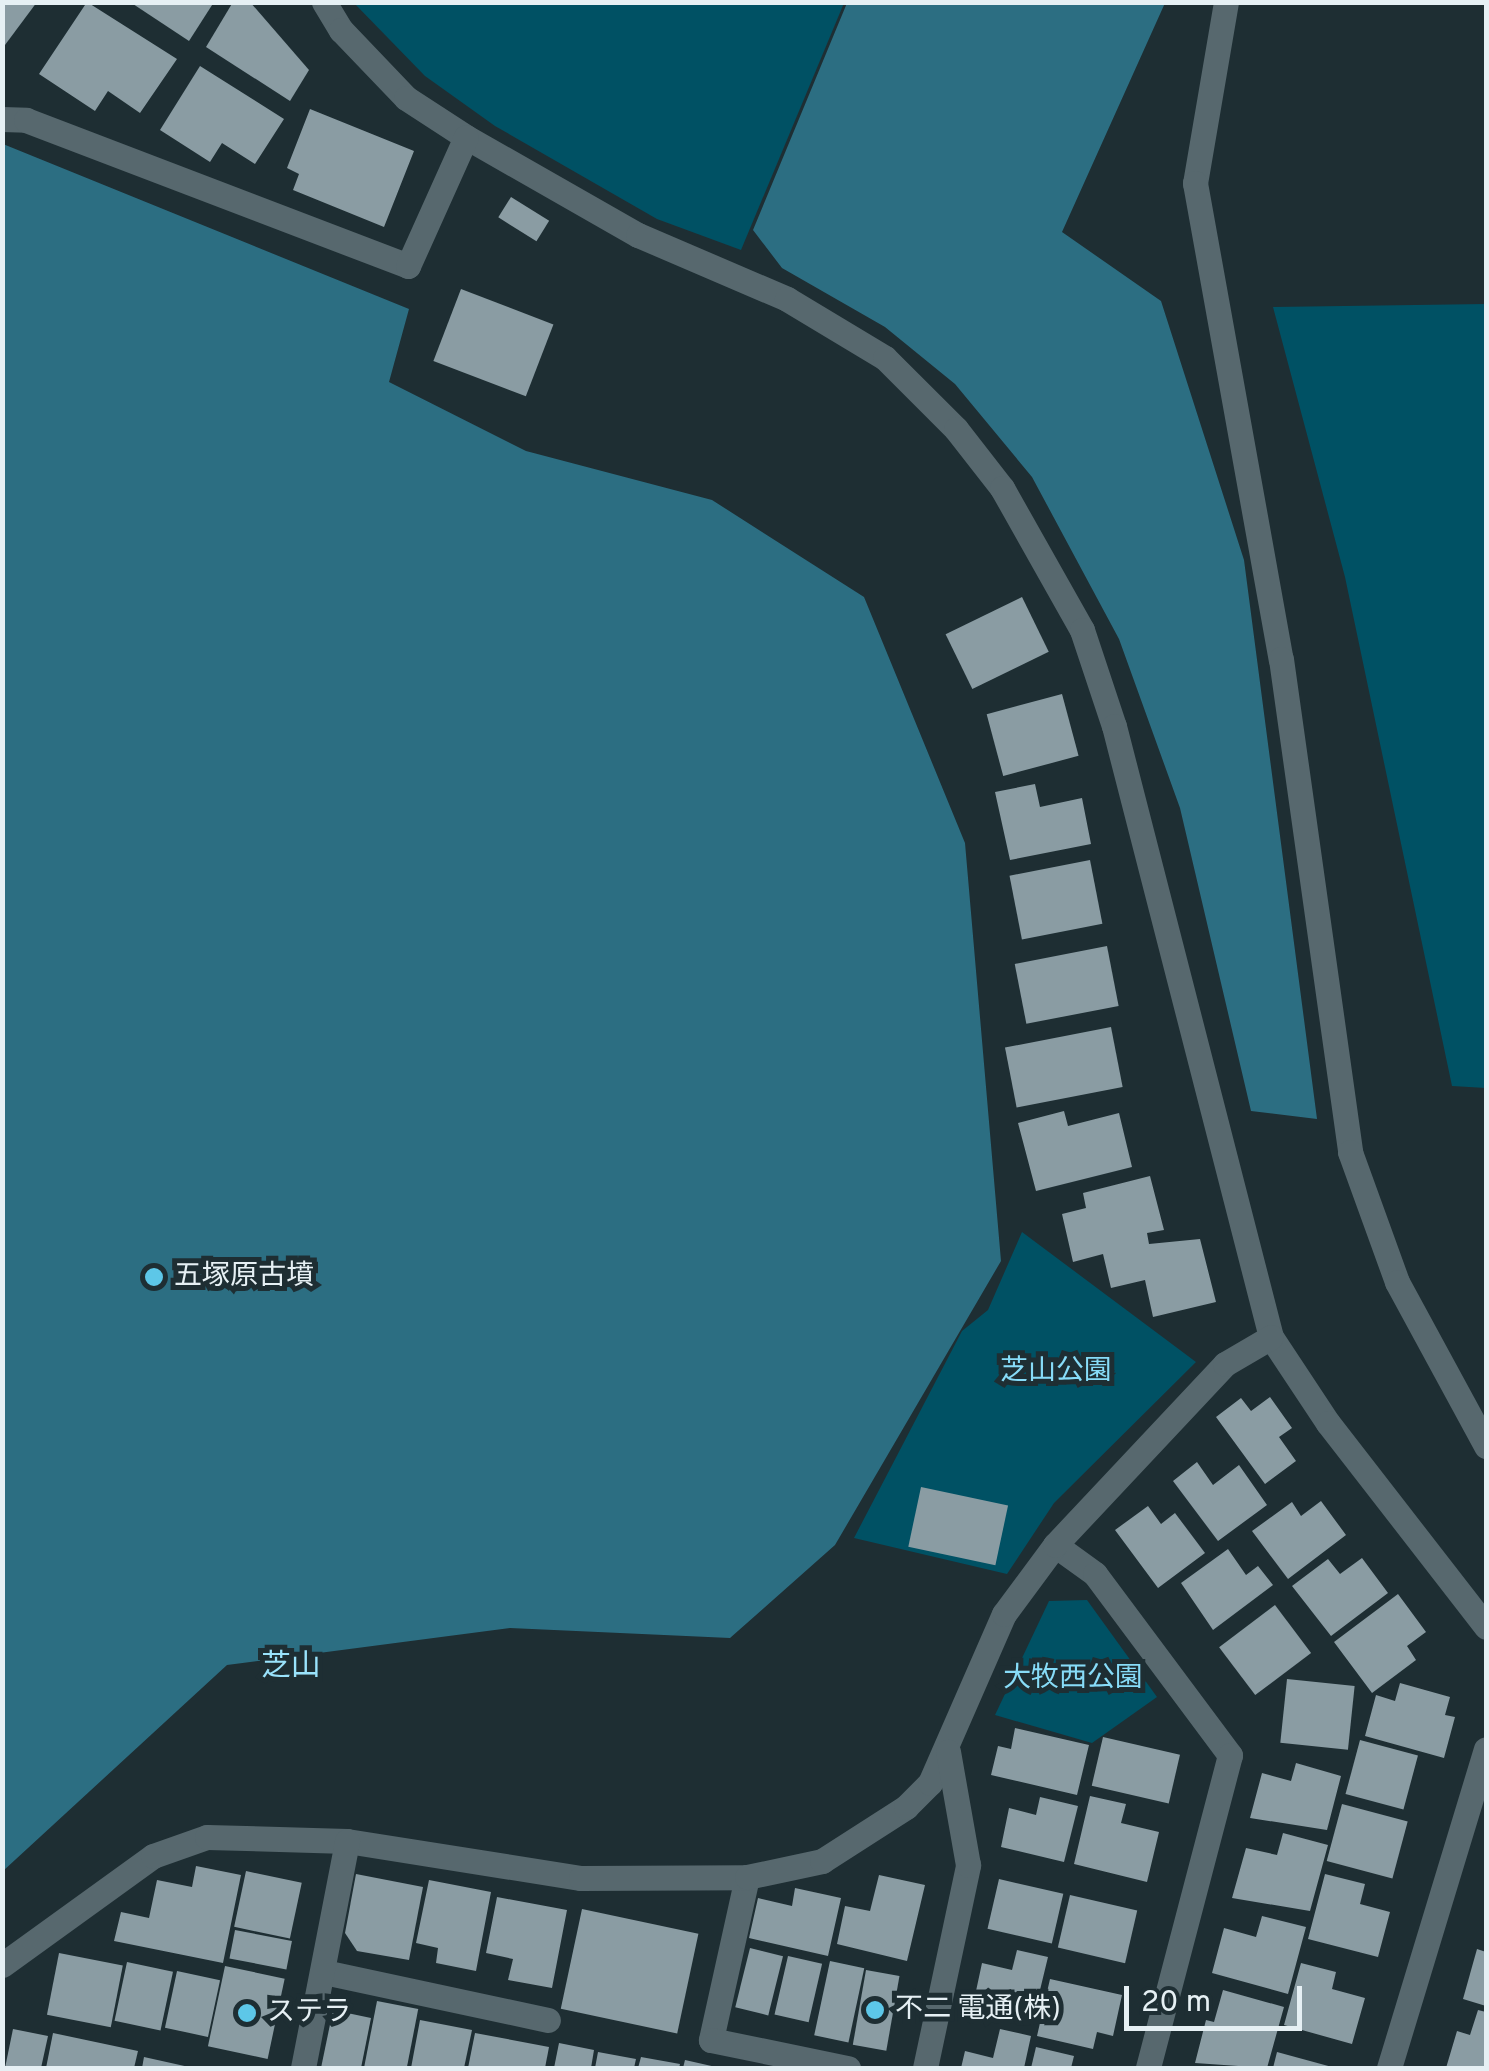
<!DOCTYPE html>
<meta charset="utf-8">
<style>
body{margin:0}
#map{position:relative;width:1489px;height:2071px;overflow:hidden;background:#1e2e33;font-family:Overpass,"Noto Sans JP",sans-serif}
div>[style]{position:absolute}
.green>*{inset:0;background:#005164}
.forest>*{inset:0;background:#2c6e82}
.building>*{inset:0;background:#8a9ca3;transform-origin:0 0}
.minor>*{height:25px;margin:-12.5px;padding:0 12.5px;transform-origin:12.5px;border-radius:12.5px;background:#57686e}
.dots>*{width:28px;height:28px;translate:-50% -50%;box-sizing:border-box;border:5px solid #1e2e33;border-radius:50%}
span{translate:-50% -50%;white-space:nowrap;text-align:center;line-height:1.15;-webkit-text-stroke:10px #1e2e33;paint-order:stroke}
.poi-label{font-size:28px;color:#e6f0f4}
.left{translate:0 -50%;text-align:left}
.park-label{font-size:28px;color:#87dcf8}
.neighbourhood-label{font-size:30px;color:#9ae3fc}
.frame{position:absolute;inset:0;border:5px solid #e6f0f4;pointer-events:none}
.scale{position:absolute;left:1124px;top:1986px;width:178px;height:45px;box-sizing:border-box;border:5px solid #e6f0f4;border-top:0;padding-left:12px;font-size:30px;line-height:35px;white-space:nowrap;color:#e6f0f4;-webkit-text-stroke:8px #1e2e33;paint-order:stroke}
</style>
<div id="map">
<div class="green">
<i style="clip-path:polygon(354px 3px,844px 3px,741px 250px,657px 219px,495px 126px,425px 76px)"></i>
<i style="clip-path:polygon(1486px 304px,1486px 1088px,1452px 1086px,1345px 577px,1273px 307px)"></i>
<i style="clip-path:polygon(1022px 1232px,1196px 1362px,1054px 1503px,1007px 1574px,854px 1538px,962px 1331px,988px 1310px)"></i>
<i style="clip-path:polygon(1087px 1600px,1157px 1697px,1092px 1743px,995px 1715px,1049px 1601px)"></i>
</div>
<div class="forest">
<i style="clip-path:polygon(847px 3px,1165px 3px,1062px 232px,1161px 301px,1244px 560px,1317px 1119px,1251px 1111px,1180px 808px,1119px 639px,1032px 477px,955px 384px,885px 327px,782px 268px,753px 230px)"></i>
<i style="clip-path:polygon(3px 144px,409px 309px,389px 382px,526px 451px,712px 500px,864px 597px,965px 843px,1001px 1261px,835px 1545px,730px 1638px,510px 1628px,227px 1665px,3px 1871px)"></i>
</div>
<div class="building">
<i style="clip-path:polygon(2px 2px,37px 2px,2px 49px)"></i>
<i style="clip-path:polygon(87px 2px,177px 59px,140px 113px,108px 91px,95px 111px,39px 74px)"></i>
<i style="clip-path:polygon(130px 2px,214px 2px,189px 41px)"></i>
<i style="clip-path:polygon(233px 2px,250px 2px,309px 70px,290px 101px,206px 47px)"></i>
<i style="clip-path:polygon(200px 66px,284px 119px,255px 164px,222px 143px,210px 162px,160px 130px)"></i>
<i style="clip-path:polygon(310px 109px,414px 151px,384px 227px,293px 190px,299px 174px,287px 168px)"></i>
<i style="left:511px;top:197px;width:45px;height:24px;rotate:32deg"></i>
<i style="left:461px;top:289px;width:99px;height:77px;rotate:21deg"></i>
<i style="left:1022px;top:597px;width:61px;height:85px;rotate:64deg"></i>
<i style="left:1062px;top:694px;width:64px;height:78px;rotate:75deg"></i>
<i style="clip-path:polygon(1035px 784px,1040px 807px,1082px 798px,1091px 844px,1010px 860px,995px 792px)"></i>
<i style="left:1090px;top:860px;width:65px;height:82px;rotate:79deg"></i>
<i style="left:1107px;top:946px;width:61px;height:94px;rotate:79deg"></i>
<i style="left:1111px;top:1027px;width:61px;height:108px;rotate:79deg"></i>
<i style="clip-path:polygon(1064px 1111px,1068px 1126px,1119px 1113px,1132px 1167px,1036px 1191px,1018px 1123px)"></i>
<i style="clip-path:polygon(1150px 1176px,1164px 1230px,1147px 1233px,1149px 1244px,1200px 1239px,1216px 1302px,1153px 1317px,1145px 1280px,1111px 1288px,1103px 1254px,1073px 1262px,1062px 1214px,1086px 1208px,1083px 1193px)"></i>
<i style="clip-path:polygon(1270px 1397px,1292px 1428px,1279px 1437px,1296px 1461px,1265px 1484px,1216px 1417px,1241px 1398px,1251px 1411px)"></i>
<i style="clip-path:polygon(1197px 1462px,1213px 1485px,1239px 1465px,1267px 1505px,1218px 1541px,1173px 1481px)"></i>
<i style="left:921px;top:1487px;width:89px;height:61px;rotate:12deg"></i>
<i style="clip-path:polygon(1321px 1501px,1346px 1535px,1288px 1579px,1252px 1531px,1292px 1502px,1301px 1516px)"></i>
<i style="clip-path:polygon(1148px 1506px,1161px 1524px,1175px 1513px,1205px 1553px,1158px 1588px,1115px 1530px)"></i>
<i style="clip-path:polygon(1228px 1549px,1246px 1575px,1258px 1566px,1273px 1585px,1213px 1630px,1181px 1583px)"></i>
<i style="clip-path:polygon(1362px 1558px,1388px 1593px,1331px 1636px,1292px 1586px,1328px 1559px,1340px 1574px)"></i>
<i style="clip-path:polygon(1398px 1594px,1426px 1632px,1407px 1646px,1416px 1660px,1372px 1693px,1334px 1642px)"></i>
<i style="left:1275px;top:1605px;width:60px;height:70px;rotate:53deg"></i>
<i style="left:1287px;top:1679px;width:68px;height:64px;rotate:6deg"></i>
<i style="clip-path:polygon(1400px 1683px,1450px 1697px,1445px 1715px,1455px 1717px,1444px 1758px,1365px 1736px,1376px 1695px,1395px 1701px)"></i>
<i style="clip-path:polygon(1015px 1728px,1089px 1745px,1077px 1795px,991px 1775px,998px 1746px,1011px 1749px)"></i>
<i style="left:1103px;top:1737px;width:79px;height:50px;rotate:13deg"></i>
<i style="left:1360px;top:1740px;width:60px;height:56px;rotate:15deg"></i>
<i style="clip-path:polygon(1296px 1763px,1341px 1776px,1327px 1830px,1250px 1818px,1262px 1773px,1291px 1781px)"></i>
<i style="clip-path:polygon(1090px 1796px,1126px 1804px,1121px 1823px,1159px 1832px,1147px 1882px,1074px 1864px)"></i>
<i style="clip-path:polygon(1040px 1797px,1078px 1806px,1064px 1862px,1001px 1847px,1009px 1808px,1036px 1815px)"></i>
<i style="left:1342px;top:1804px;width:68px;height:59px;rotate:15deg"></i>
<i style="clip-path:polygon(1283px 1833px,1328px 1845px,1310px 1911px,1232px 1898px,1246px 1848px,1277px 1855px)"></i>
<i style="clip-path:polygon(196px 1866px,241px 1875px,223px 1963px,114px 1941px,121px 1912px,149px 1918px,157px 1880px,192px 1887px)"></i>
<i style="left:246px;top:1871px;width:57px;height:57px;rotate:12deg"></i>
<i style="clip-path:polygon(356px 1874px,423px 1887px,409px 1960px,357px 1951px,345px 1933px)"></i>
<i style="clip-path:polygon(1325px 1874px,1365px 1884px,1360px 1904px,1390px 1912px,1378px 1957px,1308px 1939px)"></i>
<i style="clip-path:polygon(879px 1875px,925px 1885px,907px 1961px,837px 1944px,845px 1906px,870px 1911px)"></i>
<i style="left:999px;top:1879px;width:66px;height:51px;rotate:13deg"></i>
<i style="clip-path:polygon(429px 1880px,491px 1892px,476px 1971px,436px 1963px,438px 1948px,416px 1943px)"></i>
<i style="clip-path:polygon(795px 1888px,841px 1898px,828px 1956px,749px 1938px,758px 1898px,792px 1906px)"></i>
<i style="left:1070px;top:1895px;width:69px;height:54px;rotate:13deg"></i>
<i style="clip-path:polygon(497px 1897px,567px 1910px,552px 1988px,508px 1980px,513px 1959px,486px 1953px)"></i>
<i style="left:582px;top:1909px;width:119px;height:102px;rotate:12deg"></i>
<i style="clip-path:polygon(1262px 1916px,1306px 1927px,1288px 1994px,1212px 1973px,1224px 1928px,1256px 1937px)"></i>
<i style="left:235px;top:1930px;width:58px;height:29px;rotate:11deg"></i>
<i style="left:750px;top:1948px;width:34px;height:61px;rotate:14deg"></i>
<i style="clip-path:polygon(1477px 1949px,1486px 1952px,1486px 2006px,1463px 1999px)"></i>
<i style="clip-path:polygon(1017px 1950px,1048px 1957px,1033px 2019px,973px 2005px,982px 1963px,1012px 1970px)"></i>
<i style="left:59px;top:1953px;width:65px;height:63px;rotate:11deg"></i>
<i style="left:788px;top:1956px;width:35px;height:60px;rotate:13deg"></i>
<i style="left:830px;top:1961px;width:35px;height:76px;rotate:12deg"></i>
<i style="left:127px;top:1962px;width:47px;height:60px;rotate:12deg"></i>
<i style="clip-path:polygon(1301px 1963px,1336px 1972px,1332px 1989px,1365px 1998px,1352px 2044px,1284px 2025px)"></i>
<i style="left:225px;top:1966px;width:61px;height:82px;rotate:12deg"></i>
<i style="left:866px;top:1970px;width:34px;height:76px;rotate:10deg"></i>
<i style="left:177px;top:1971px;width:44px;height:58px;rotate:12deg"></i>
<i style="clip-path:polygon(1050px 1979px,1122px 1995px,1113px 2036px,1097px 2032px,1093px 2049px,1037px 2036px)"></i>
<i style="clip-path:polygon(1223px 1990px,1284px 2007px,1267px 2068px,1195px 2063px,1206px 2020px,1214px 2022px)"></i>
<i style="left:377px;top:2001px;width:42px;height:68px;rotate:11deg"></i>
<i style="clip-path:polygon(333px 2010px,371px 2018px,361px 2068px,321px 2068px)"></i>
<i style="clip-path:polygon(1478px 2010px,1486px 2012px,1486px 2068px,1446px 2068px,1457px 2031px,1470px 2035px)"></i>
<i style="clip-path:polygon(420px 2020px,472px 2030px,464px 2068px,411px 2068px)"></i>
<i style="clip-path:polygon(13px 2029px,48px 2036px,41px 2068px,5px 2068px)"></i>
<i style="clip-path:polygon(1000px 2029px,1031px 2036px,1024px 2068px,961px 2068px,965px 2051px,993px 2058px)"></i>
<i style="clip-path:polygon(53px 2033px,138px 2051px,134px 2068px,46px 2068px)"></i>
<i style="clip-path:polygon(475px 2033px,549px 2047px,545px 2068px,468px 2068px)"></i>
<i style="clip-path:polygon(559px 2043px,594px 2050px,591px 2068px,554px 2068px)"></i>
<i style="clip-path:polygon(1036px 2047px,1074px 2056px,1071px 2068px,1031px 2068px)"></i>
<i style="clip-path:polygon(598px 2052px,636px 2059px,634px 2068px,595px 2068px)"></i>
<i style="clip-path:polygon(1277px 2052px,1332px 2067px,1332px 2068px,1273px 2068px)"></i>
<i style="clip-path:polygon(144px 2057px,189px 2067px,189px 2068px,142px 2068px)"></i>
<i style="clip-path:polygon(641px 2057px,680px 2064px,679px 2068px,638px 2068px)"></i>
<i style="clip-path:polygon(685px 2060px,716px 2067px,716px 2068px,683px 2068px)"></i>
</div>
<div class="minor">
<i style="left:324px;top:2px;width:33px;rotate:59deg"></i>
<i style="left:341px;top:30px;width:94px;rotate:46.3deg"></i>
<i style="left:406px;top:98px;width:72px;rotate:33deg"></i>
<i style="left:466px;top:137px;width:198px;rotate:29.7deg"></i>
<i style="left:638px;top:235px;width:162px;rotate:23.2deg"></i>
<i style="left:787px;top:299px;width:114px;rotate:31deg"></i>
<i style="left:885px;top:358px;width:100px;rotate:45deg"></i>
<i style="left:956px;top:429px;width:75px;rotate:52.1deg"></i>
<i style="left:1002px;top:488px;width:163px;rotate:60.6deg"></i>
<i style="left:1082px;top:630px;width:101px;rotate:71.6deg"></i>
<i style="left:1114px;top:726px;width:631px;rotate:75.59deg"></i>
<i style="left:1271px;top:1337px;width:103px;rotate:56.5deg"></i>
<i style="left:1328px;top:1423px;width:258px;rotate:52.2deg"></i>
<i style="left:1226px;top:2px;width:184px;rotate:99.7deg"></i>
<i style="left:1195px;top:183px;width:484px;rotate:79.8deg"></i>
<i style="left:1281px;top:659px;width:498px;rotate:82deg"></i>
<i style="left:1350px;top:1152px;width:138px;rotate:70.1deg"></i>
<i style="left:1397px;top:1282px;width:187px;rotate:61.5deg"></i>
<i style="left:2px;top:119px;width:24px;rotate:2deg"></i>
<i style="left:26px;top:120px;width:409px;rotate:20.9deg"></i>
<i style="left:408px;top:266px;width:141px;rotate:-65.8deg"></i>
<i style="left:1055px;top:1545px;width:49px;rotate:35.9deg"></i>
<i style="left:1095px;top:1574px;width:226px;rotate:53.3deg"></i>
<i style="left:1230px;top:1755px;width:324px;rotate:104.7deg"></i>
<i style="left:747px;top:1877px;width:167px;rotate:102.5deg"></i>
<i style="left:711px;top:2040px;width:140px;rotate:11.6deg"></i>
<i style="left:2px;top:1965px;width:186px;rotate:-35.8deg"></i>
<i style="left:153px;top:1856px;width:57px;rotate:-19.4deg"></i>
<i style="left:207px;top:1837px;width:140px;rotate:1.6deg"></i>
<i style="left:347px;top:1841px;width:237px;rotate:9deg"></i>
<i style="left:581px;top:1878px;width:166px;rotate:-0.3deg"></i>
<i style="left:747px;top:1877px;width:77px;rotate:-12deg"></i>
<i style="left:822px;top:1861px;width:100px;rotate:-32.7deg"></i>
<i style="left:906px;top:1807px;width:34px;rotate:-45deg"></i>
<i style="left:930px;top:1783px;width:184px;rotate:-66.4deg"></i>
<i style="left:1004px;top:1614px;width:86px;rotate:-53.5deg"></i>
<i style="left:1055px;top:1545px;width:248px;rotate:-46.8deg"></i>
<i style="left:1225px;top:1364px;width:53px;rotate:-30.4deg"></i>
<i style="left:324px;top:1972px;width:229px;rotate:12.1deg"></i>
<i style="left:303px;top:2068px;width:231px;rotate:-79deg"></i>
<i style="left:925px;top:2068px;width:208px;rotate:-78deg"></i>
<i style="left:968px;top:1865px;width:115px;rotate:-100deg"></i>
<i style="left:1389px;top:2068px;width:333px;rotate:-73.1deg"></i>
</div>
<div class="dots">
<i style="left:154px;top:1277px;background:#5dc7e8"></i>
<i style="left:875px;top:2010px;background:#5dc7e8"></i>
<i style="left:247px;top:2013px;background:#5dc7e8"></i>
</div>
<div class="poi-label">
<span class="left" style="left:174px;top:1277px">五塚原古墳</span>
<span class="left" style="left:895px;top:2010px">不二 電通(株)</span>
<span class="left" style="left:267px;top:2013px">ステラ</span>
</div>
<div class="park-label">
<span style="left:1056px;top:1372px">芝山公園</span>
<span style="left:1073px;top:1679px">大牧西公園</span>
</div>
<div class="neighbourhood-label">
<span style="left:291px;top:1668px">芝山</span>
</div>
<div class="frame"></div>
<div class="scale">20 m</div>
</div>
